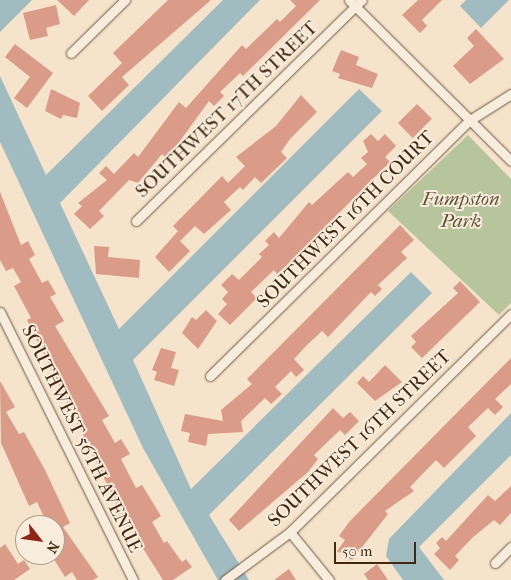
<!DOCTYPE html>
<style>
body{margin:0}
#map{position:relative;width:511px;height:580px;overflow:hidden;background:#f5e3cb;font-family:"IM FELL French Canon",serif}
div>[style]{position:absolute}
.green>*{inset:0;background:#b6c59c}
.water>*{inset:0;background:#a0bcc0}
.building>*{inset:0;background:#da9c89;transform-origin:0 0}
.roads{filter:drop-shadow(0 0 1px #6e583f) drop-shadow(0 0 1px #6e583f)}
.street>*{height:9px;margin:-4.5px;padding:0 4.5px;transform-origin:4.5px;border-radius:4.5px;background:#f8eddd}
span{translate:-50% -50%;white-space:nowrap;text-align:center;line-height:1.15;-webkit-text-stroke:4px #f8eddd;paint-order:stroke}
.street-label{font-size:19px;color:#412a10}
.park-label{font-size:19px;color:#5e5133;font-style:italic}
.north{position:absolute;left:15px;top:515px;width:50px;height:50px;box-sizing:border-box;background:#f8eddd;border:1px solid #af9f8b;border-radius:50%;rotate:120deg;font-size:14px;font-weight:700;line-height:20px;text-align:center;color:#412a10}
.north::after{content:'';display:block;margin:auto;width:18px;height:22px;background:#8f2418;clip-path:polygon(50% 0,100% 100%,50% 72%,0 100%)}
.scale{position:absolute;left:334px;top:542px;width:82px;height:22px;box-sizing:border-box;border:2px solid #412a10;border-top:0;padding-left:6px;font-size:15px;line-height:18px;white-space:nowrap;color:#412a10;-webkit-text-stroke:4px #f8eddd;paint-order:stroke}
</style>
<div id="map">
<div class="green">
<i style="clip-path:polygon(468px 135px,511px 179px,511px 303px,499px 315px,388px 211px)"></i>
</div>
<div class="water">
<i style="clip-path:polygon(0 0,32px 0,0 32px)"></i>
<i style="clip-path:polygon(223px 0,260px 0,60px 203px,119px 329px,359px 89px,382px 111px,133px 360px,191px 489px,411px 272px,432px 293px,209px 515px,249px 580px,218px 580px,143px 448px,0 142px,0 76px,46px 175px)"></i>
<i style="clip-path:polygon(466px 0,509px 0,481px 28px,460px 6px)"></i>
<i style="clip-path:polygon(511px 413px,511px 455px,419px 547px,444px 580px,403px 580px,386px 556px,389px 539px)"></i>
</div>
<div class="building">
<i style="clip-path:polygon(57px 0,89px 0,74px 16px)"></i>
<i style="clip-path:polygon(168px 0,211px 0,122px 77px,129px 85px,102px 111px,88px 96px,122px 63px,113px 53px)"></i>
<i style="clip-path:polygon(290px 0,320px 0,243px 76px,240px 73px,220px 92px,224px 96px,214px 106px,209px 101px,177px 145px,165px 157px,162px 154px,138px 183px,129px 180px,99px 211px,104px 216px,90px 229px,74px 214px,82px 206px,78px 203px,107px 180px,99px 173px,106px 166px,114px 174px,134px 153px,138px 157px,179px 102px,186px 108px,242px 45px,246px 49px,277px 19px,280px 22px,296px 6px)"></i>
<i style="clip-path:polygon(418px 0,442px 0,422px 20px,427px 26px,420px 33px,402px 15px)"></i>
<i style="clip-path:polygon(56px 5px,60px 24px,46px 28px,48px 36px,30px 40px,23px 13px)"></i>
<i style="clip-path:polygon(476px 29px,504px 59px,470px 84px,453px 66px,474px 46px,467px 38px)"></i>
<i style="clip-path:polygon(15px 44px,53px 73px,27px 108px,14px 98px,30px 77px,5px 57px)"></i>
<i style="clip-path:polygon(341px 50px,359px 57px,356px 65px,378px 74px,372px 88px,338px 78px,340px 74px,332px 71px)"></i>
<i style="clip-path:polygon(51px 89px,80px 103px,77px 118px,63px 115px,61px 119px,45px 111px)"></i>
<i style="clip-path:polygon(301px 95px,317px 112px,290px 139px,281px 152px,287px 158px,261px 183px,255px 177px,243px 190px,240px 187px,224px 202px,231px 210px,204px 234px,195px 226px,180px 241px,190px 251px,169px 272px,155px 257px,178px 231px,173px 226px,222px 176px,228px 183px,245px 166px,236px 157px,276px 126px)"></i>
<i style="left:417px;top:104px;width:21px;height:27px;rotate:45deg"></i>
<i style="clip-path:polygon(371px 134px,378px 141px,385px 134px,396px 146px,385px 157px,390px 162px,288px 264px,277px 274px,274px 270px,251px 292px,257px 298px,230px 325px,218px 314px,227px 304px,222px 299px,228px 292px,221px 285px,232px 274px,239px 280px,262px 257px,259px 254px,269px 245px,265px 241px,274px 232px,279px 238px,309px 202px,312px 205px,348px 172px,353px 177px,367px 164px,361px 158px,368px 152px,363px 141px)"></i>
<i style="clip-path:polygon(0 192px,21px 245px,28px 241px,35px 255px,29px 259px,42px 283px,48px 280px,56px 294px,50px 297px,64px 321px,55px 326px,109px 416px,102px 420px,115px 443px,121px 439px,130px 454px,121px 459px,136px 488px,142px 485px,161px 516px,152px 522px,164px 543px,167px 541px,182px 562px,186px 559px,192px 567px,173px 580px,163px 580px,123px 517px,27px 320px,31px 318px,14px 286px,21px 282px,13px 268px,6px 271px,0 260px)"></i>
<i style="clip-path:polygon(400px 225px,414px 240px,401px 252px,407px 258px,378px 285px,382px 289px,375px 296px,371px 292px,328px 337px,322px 331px,306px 346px,294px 359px,304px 370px,296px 377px,291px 371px,275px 387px,282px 394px,271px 404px,265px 398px,241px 421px,243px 432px,208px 434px,206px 446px,188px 442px,190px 433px,181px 431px,185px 414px,223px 421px,221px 410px,252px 384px,247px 379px)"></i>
<i style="clip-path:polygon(94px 246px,109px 247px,108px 257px,140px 260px,139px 278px,96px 274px)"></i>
<i style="clip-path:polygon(460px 281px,480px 302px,422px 358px,411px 347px,416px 342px,411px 336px,458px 293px,453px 288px)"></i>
<i style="clip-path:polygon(206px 310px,217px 321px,198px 349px,182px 333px,192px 317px,196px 320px)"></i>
<i style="clip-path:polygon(161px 348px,176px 352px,171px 368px,179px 370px,174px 386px,154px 380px,157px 372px,152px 370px)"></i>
<i style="clip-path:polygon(511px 358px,511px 384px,495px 399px,503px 407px,495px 415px,488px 408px,468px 427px,476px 436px,444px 468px,436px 460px,410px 487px,414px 491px,385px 511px,388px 514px,352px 560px,337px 551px,345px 540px,339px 536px,349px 522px)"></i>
<i style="clip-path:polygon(385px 365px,402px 382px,375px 401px,357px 383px,363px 376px,369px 382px)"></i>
<i style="clip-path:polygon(0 381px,15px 407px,6px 412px,19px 434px,24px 432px,45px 470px,70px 523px,63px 527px,98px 577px,93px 580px,77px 580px,72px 572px,65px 577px,55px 561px,55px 525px,34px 525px,45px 519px,37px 502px,29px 506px,1px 443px)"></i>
<i style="clip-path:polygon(333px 408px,343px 418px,350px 412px,359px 421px,345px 435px,340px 430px,314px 455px,318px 459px,308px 472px,239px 531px,229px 520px)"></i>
<i style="clip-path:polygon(511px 486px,511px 513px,500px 525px,494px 520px,472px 538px,455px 556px,459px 560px,450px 570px,434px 554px,440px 548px,436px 543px,442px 537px,446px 541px,488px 495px,495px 501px)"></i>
<i style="clip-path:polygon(5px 544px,18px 564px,24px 560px,30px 569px,14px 580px,0 580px,0 548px)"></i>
<i style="clip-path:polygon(377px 564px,388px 580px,368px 580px,364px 574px)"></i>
<i style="clip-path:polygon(289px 569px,296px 580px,274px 580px)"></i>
</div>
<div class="roads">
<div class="street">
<i style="left:349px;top:0;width:228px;rotate:44.8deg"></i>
<i style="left:71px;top:53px;width:76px;rotate:-44.5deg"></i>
<i style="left:136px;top:221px;width:316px;rotate:-44.4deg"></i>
<i style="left:0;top:312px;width:299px;rotate:63.6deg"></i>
<i style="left:210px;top:376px;width:365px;rotate:-44.6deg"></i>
<i style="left:470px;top:120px;width:49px;rotate:-32.4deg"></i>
<i style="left:290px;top:532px;width:62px;rotate:50.9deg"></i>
<i style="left:495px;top:563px;width:23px;rotate:-45deg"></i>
<i style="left:225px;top:580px;width:81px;rotate:-36.4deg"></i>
<i style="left:290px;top:532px;width:310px;rotate:-44.6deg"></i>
</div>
</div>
<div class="street-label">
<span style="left:227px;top:110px;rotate:-44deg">SOUTHWEST 17TH STREET</span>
<span style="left:346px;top:220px;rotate:-45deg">SOUTHWEST 16TH COURT</span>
<span style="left:81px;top:439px;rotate:64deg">SOUTHWEST 56TH AVENUE</span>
<span style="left:360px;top:439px;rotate:-44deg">SOUTHWEST 16TH STREET</span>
</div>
<div class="park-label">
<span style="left:461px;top:211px">Fumpston<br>Park</span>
</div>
<div class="north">N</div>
<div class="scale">50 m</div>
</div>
